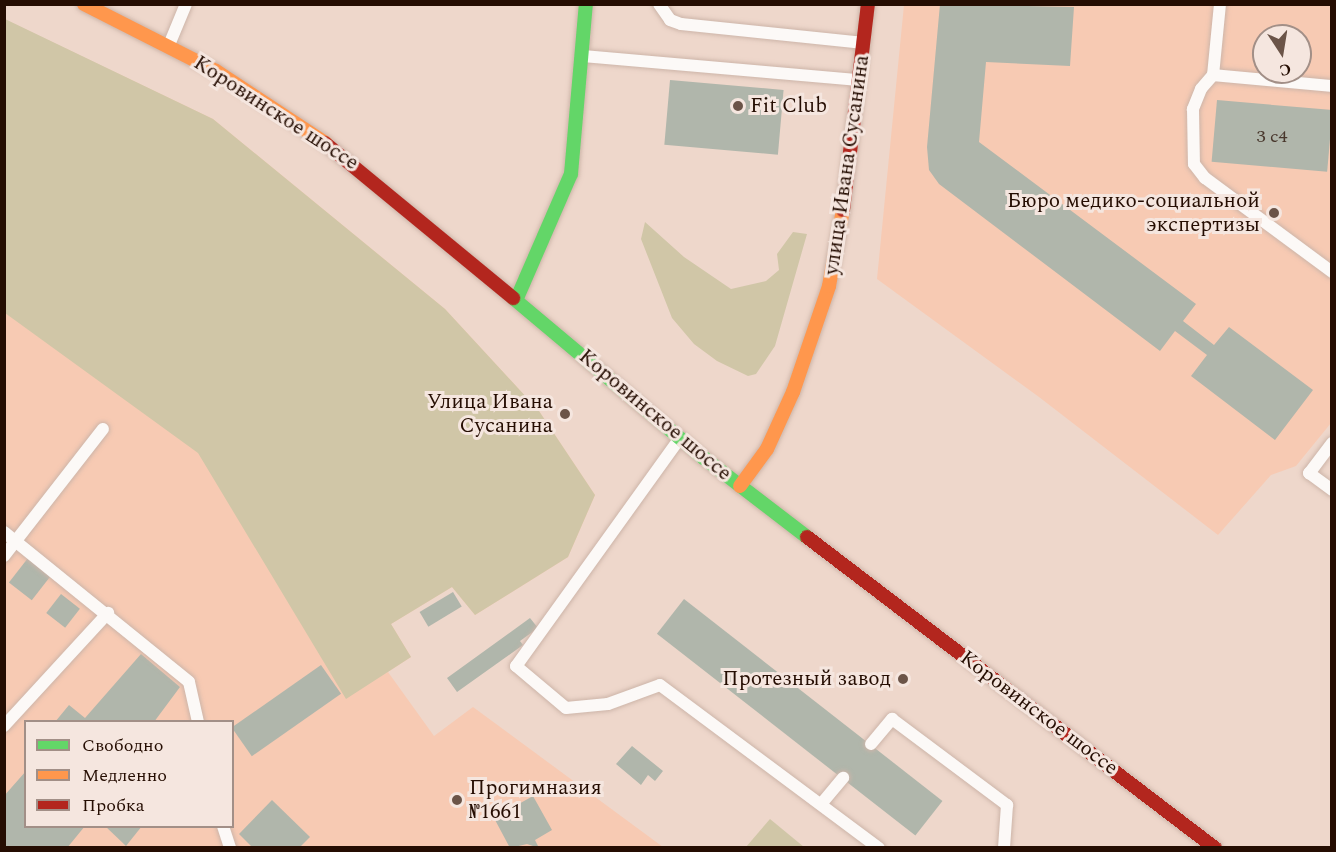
<!DOCTYPE html>
<meta charset="utf-8">
<style>
body{margin:0}
#map{position:relative;width:1336px;height:852px;overflow:hidden;background:#eed7cb;font-family:Spectral,serif}
div>[style]{position:absolute}
.built>*{inset:0;background:#f7cab3}
.green>*{inset:0;background:#d0c6a7}
.building>*{inset:0;background:#b0b6ab;transform-origin:0 0}
.roads{filter:drop-shadow(0 0 2px #cdb5a9) drop-shadow(0 0 2px #cdb5a9)}
.lane>*{height:12px;margin:-6px;padding:0 6px;transform-origin:6px;border-radius:6px;background:#fcf9f7}
.fast>*{height:14px;margin:-7px;padding:0 7px;transform-origin:7px;border-radius:7px;background:#63d668}
.slow>*{height:14px;margin:-7px;padding:0 7px;transform-origin:7px;border-radius:7px;background:#ff974d}
.jam>*{height:14px;margin:-7px;padding:0 7px;transform-origin:7px;border-radius:7px;background:#b3261e}
.dots>*{width:16px;height:16px;translate:-50% -50%;box-sizing:border-box;border:3px solid #f5e6df;border-radius:50%}
span{translate:-50% -50%;white-space:nowrap;text-align:center;line-height:1.15;-webkit-text-stroke:6px #f5e6df;paint-order:stroke}
.number-label{font-size:18px;color:#48372c}
.number-label span{-webkit-text-stroke-width:0}
.poi-label{font-size:21px;color:#250d02}
.left{translate:0 -50%;text-align:left}
.right{translate:-100% -50%;text-align:right}
.street-label{font-size:21px;color:#250d02}
.frame{position:absolute;inset:0;border:6px solid #250d02;pointer-events:none}
.legend{position:absolute;left:24px;top:720px;width:210px;height:108px;box-sizing:border-box;background:#f5e6df;border:2px solid #a28f87;margin:0;padding:8px 10px;list-style:none;font-size:18px;color:#250d02}
.legend li{display:flex;align-items:center;gap:12px;height:30px}
.legend b{width:30px;border:2px solid #a28f87}
.north{position:absolute;left:1252px;top:24px;width:60px;height:60px;box-sizing:border-box;background:#f5e6df;border:2px solid #a28f87;border-radius:50%;rotate:168deg;font-size:16px;font-weight:700;line-height:24px;text-align:center;color:#250d02}
.north::after{content:'';display:block;margin:auto;width:21px;height:27px;background:#6b5448;clip-path:polygon(50% 0,100% 100%,50% 72%,0 100%)}
</style>
<div id="map">
<div class="built">
<i style="clip-path:polygon(evenodd,904px 5px,1331px 5px,1331px 423px,1296px 466px,1271px 475px,1218px 535px,1039px 397px,877px 279px,904px 5px,1264px 36px,1300px 36px,1300px 72px,1264px 72px,1264px 36px)"></i>
<i style="clip-path:polygon(evenodd,4px 19px,213px 119px,445px 309px,539px 411px,595px 495px,568px 557px,475px 615px,452px 587px,391px 624px,411px 657px,388px 672px,434px 736px,473px 707px,663px 847px,5px 847px,4px 19px,26px 722px,232px 722px,232px 826px,26px 826px,26px 722px)"></i>
</div>
<div class="green">
<i style="clip-path:polygon(5px 19px,213px 119px,445px 309px,539px 411px,595px 495px,568px 557px,475px 615px,452px 587px,391px 624px,411px 657px,346px 699px,198px 453px,5px 313px)"></i>
<i style="clip-path:polygon(645px 222px,684px 257px,731px 289px,766px 281px,779px 270px,777px 254px,793px 232px,807px 234px,775px 346px,756px 374px,748px 376px,717px 361px,694px 344px,672px 318px,641px 239px)"></i>
<i style="clip-path:polygon(770px 819px,804px 847px,746px 847px)"></i>
</div>
<div class="building">
<i style="clip-path:polygon(940px 4px,1074px 7px,1070px 66px,986px 62px,979px 142px,1196px 304px,1183px 321px,1214px 345px,1229px 327px,1313px 390px,1275px 440px,1191px 376px,1207px 355px,1175px 331px,1160px 351px,939px 184px,929px 170px,927px 147px)"></i>
<i style="left:670px;top:80px;width:114px;height:65px;rotate:5deg"></i>
<i style="left:1217px;top:100px;width:116px;height:62px;rotate:5deg"></i>
<i style="left:28px;top:558px;width:29px;height:31px;rotate:38deg"></i>
<i style="left:453px;top:592px;width:17px;height:39px;rotate:59deg"></i>
<i style="left:61px;top:594px;width:24px;height:24px;rotate:38deg"></i>
<i style="left:684px;top:599px;width:328px;height:44px;rotate:38deg"></i>
<i style="clip-path:polygon(530px 618px,538px 628px,520px 641px,523px 645px,457px 692px,447px 678px)"></i>
<i style="clip-path:polygon(141px 654px,180px 687px,154px 722px,55px 722px,69px 705px,85px 718px)"></i>
<i style="left:321px;top:665px;width:35px;height:109px;rotate:55deg"></i>
<i style="clip-path:polygon(632px 746px,663px 771px,655px 781px,648px 775px,641px 785px,616px 764px)"></i>
<i style="clip-path:polygon(26px 771px,26px 826px,85px 826px,67px 848px,4px 848px,4px 796px)"></i>
<i style="clip-path:polygon(533px 796px,552px 830px,535px 840px,539px 848px,527px 844px,510px 848px,494px 818px)"></i>
<i style="clip-path:polygon(272px 800px,310px 837px,299px 848px,253px 848px,239px 834px)"></i>
<i style="clip-path:polygon(105px 826px,142px 826px,126px 846px)"></i>
</div>
<div class="roads">
<div class="lane">
<i style="left:659px;top:4px;width:19px;rotate:55deg"></i>
<i style="left:670px;top:20px;width:12px;rotate:20deg"></i>
<i style="left:681px;top:24px;width:184px;rotate:5.9deg"></i>
<i style="left:1220px;top:4px;width:71px;rotate:95.6deg"></i>
<i style="left:1213px;top:75px;width:18px;rotate:131deg"></i>
<i style="left:1201px;top:89px;width:22px;rotate:112deg"></i>
<i style="left:1193px;top:109px;width:55px;rotate:89deg"></i>
<i style="left:1194px;top:164px;width:18px;rotate:52deg"></i>
<i style="left:1205px;top:178px;width:158px;rotate:36.5deg"></i>
<i style="left:169px;top:45px;width:44px;rotate:-67.5deg"></i>
<i style="left:583px;top:56px;width:277px;rotate:5deg"></i>
<i style="left:1213px;top:75px;width:120px;rotate:5.3deg"></i>
<i style="left:680px;top:438px;width:281px;rotate:125.7deg"></i>
<i style="left:516px;top:666px;width:65px;rotate:40deg"></i>
<i style="left:566px;top:708px;width:42px;rotate:-5.4deg"></i>
<i style="left:608px;top:704px;width:55px;rotate:-20.1deg"></i>
<i style="left:660px;top:685px;width:273px;rotate:36.7deg"></i>
<i style="left:1332px;top:443px;width:38px;rotate:127deg"></i>
<i style="left:1309px;top:473px;width:29px;rotate:36deg"></i>
<i style="left:4px;top:532px;width:238px;rotate:39deg"></i>
<i style="left:189px;top:682px;width:41px;rotate:77.3deg"></i>
<i style="left:4px;top:556px;width:161px;rotate:-52.1deg"></i>
<i style="left:4px;top:726px;width:154px;rotate:-47.4deg"></i>
<i style="left:871px;top:744px;width:33px;rotate:-50deg"></i>
<i style="left:892px;top:719px;width:144px;rotate:36.8deg"></i>
<i style="left:1007px;top:805px;width:43px;rotate:94deg"></i>
<i style="left:822px;top:803px;width:33px;rotate:-50deg"></i>
<i style="left:223px;top:826px;width:23px;rotate:72deg"></i>
</div>
<div class="fast">
<i style="left:513px;top:298px;width:249px;rotate:40deg"></i>
<i style="left:704px;top:458px;width:130px;rotate:37.5deg"></i>
<i style="left:517px;top:298px;width:135px;rotate:-66.5deg"></i>
<i style="left:571px;top:174px;width:171px;rotate:-85deg"></i>
</div>
<div class="slow">
<i style="left:84px;top:4px;width:148px;rotate:26.9deg"></i>
<i style="left:216px;top:71px;width:131px;rotate:33.4deg"></i>
<i style="left:740px;top:486px;width:46px;rotate:-53.9deg"></i>
<i style="left:767px;top:449px;width:63px;rotate:-65.5deg"></i>
<i style="left:793px;top:392px;width:112px;rotate:-71.2deg"></i>
<i style="left:829px;top:286px;width:77px;rotate:-79.6deg"></i>
</div>
<div class="jam">
<i style="left:325px;top:143px;width:244px;rotate:39.5deg"></i>
<i style="left:843px;top:210px;width:208px;rotate:-83.1deg"></i>
<i style="left:807px;top:537px;width:513px;rotate:37.32deg"></i>
</div>
</div>
<div class="dots">
<i style="left:738px;top:106px;background:#6b5448"></i>
<i style="left:1274px;top:213px;background:#6b5448"></i>
<i style="left:565px;top:414px;background:#6b5448"></i>
<i style="left:903px;top:679px;background:#6b5448"></i>
<i style="left:457px;top:800px;background:#6b5448"></i>
</div>
<div class="number-label">
<span style="left:1272px;top:137px">3 с4</span>
</div>
<div class="poi-label">
<span class="left" style="left:750px;top:106px">Fit Club</span>
<span class="right" style="left:1260px;top:213px">Бюро медико-социальной<br>экспертизы</span>
<span class="right" style="left:553px;top:414px">Улица Ивана<br>Сусанина</span>
<span class="right" style="left:891px;top:679px">Протезный завод</span>
<span class="left" style="left:469px;top:800px">Прогимназия<br>№1661</span>
</div>
<div class="street-label">
<span style="left:276px;top:113px;rotate:33deg">Коровинское шоссе</span>
<span style="left:847px;top:165px;rotate:-82deg">улица Ивана Сусанина</span>
<span style="left:655px;top:415px;rotate:40deg">Коровинское шоссе</span>
<span style="left:1039px;top:713px;rotate:37deg">Коровинское шоссе</span>
</div>
<div class="frame"></div>
<ul class="legend">
<li><b style="height:8px;background:#63d668"></b>Свободно</li>
<li><b style="height:8px;background:#ff974d"></b>Медленно</li>
<li><b style="height:8px;background:#b3261e"></b>Пробка</li>
</ul>
<div class="north">С</div>
</div>
